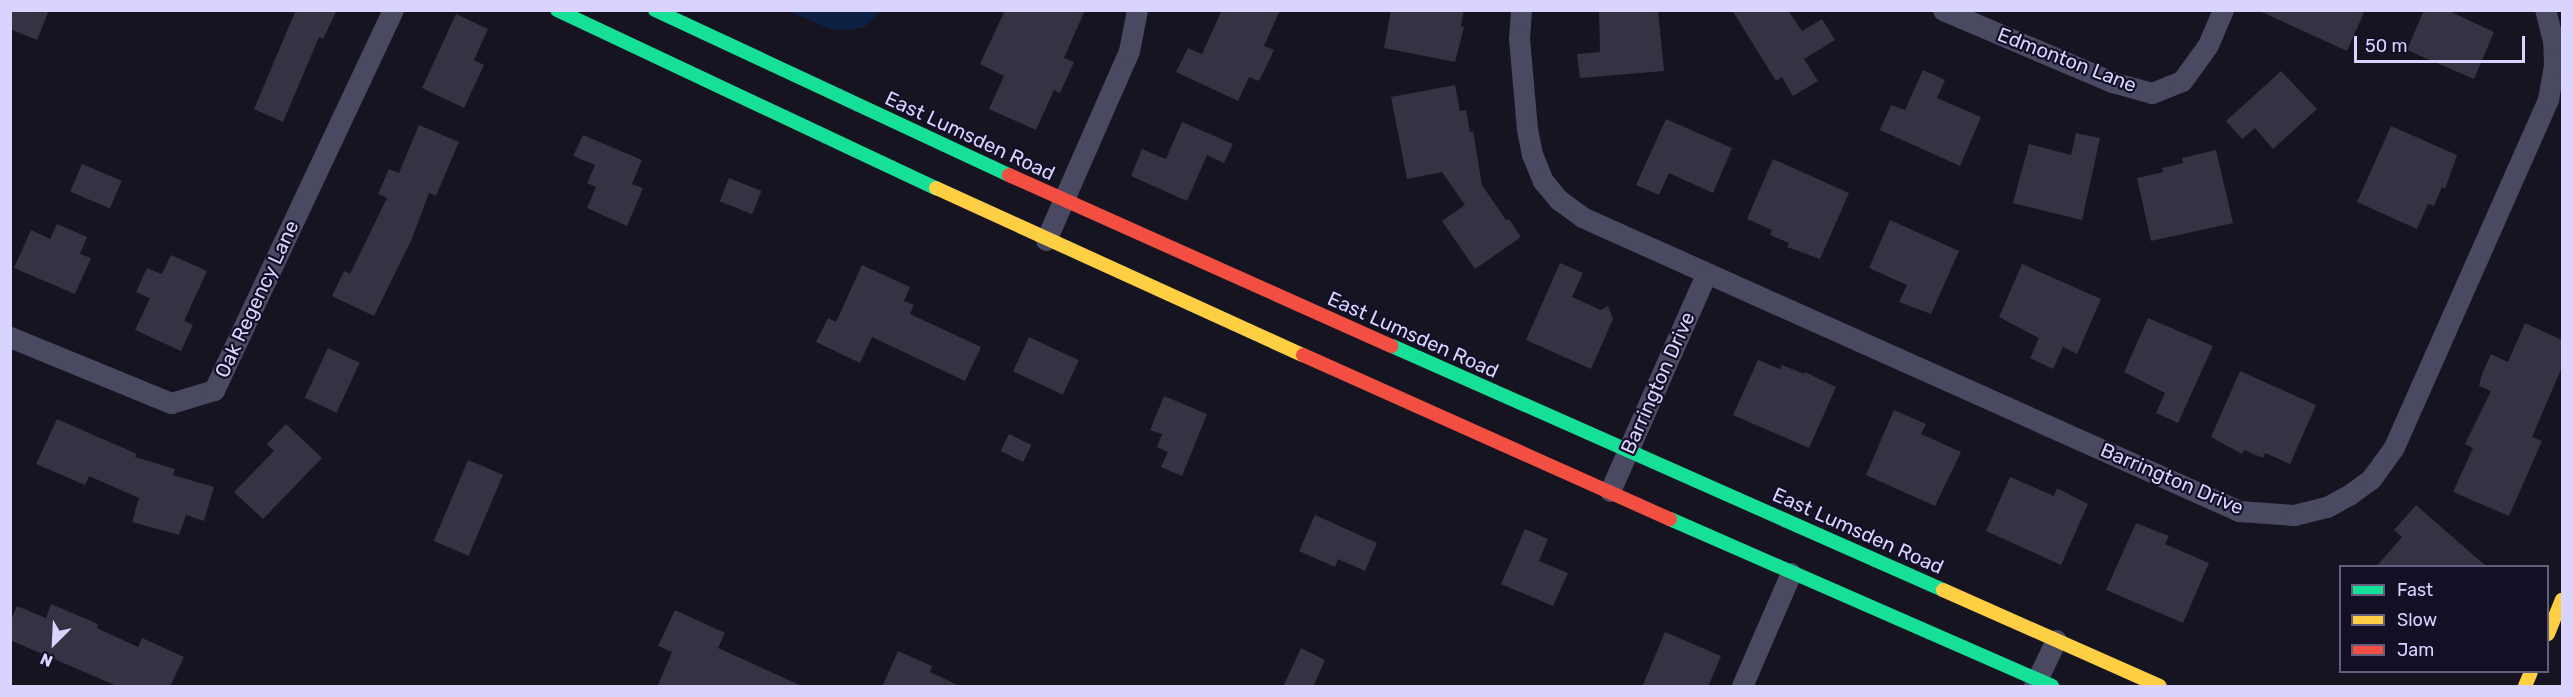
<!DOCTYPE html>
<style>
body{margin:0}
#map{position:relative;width:2573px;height:697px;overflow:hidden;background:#161421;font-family:Rubik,sans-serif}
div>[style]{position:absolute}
.water>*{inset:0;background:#0d2144}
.building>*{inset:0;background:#343243;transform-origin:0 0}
.street>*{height:21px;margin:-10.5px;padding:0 10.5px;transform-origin:10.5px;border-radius:10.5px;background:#4a4962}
.fast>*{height:14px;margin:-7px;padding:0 7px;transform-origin:7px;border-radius:7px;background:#16e098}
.slow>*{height:14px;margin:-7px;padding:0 7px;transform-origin:7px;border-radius:7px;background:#ffcf43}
.jam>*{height:14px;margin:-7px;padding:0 7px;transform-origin:7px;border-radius:7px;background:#f24e42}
span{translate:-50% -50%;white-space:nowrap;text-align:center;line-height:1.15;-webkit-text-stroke:4.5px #130f26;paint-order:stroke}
.street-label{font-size:20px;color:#d9d4ff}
.frame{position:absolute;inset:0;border:12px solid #d9d4ff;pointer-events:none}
.legend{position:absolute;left:2339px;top:565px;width:210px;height:108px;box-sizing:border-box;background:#130f26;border:2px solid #625e7d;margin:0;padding:8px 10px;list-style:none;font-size:18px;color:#d9d4ff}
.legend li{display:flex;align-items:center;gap:12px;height:30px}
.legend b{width:30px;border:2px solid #625e7d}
.north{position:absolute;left:24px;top:613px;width:60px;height:60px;-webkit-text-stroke:4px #130f26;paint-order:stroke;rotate:204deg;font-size:16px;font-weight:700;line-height:24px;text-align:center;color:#d9d4ff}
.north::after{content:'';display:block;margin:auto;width:21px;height:27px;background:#d9d4ff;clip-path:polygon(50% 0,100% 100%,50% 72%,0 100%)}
.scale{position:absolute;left:2354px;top:36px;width:171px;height:27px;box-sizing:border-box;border:3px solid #d9d4ff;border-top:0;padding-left:8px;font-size:18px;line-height:21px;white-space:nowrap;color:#d9d4ff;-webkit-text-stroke:4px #130f26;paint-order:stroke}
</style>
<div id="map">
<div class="water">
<i style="clip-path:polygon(789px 11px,880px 11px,864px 27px,848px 30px,830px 29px)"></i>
</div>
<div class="building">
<i style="clip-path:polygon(10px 10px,49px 10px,37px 40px,10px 29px)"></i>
<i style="clip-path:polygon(296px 10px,337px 10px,323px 39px,319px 37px,283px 122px,254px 109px)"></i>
<i style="clip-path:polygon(1005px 10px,1085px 10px,1064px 58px,1074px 62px,1060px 93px,1054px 90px,1036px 130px,989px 109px,1004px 76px,980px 64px)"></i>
<i style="clip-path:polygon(1222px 10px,1280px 10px,1264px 46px,1274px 50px,1259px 81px,1249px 77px,1238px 101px,1176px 72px,1188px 48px,1202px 54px)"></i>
<i style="clip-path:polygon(1391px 10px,1464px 10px,1461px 26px,1464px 27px,1455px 62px,1384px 48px)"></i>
<i style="clip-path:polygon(1599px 10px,1658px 10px,1664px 71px,1580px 78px,1577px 54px,1600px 52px)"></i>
<i style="clip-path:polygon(1732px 10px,1788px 10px,1802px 31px,1822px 19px,1835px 40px,1804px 59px,1818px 81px,1793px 96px,1782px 77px,1776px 81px)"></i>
<i style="clip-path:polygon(2257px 10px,2365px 10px,2347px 51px)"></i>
<i style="clip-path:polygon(2424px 10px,2447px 10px,2494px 32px,2474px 79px,2407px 50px)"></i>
<i style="clip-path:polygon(456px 14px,488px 29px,474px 60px,484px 65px,464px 108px,422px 88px)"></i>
<i style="clip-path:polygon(1923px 70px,1945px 80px,1937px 98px,1981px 117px,1960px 166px,1880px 130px,1891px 105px,1905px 110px)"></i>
<i style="clip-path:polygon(2281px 71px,2317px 109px,2273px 149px,2255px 128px,2242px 139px,2226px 121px)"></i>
<i style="clip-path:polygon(1455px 85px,1460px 111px,1466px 110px,1470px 132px,1473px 131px,1482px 185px,1506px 220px,1509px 219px,1521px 237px,1475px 269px,1442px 221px,1465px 205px,1442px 172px,1407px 179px,1391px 97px)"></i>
<i style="clip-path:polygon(1666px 119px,1732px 148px,1713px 193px,1669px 173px,1659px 195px,1636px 185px)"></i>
<i style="clip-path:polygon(1182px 122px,1233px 144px,1224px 163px,1207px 155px,1187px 201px,1131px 176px,1142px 149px,1166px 159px)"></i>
<i style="clip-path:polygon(419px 125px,459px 142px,436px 196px,429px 193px,411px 241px,374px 316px,332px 296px,344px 271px,350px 274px,387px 198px,378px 194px,389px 169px,399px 173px)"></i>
<i style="clip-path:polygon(2391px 126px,2457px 155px,2445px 189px,2442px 187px,2434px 206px,2428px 204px,2417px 229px,2357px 202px)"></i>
<i style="clip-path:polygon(2076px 133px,2100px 138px,2082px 220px,2013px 203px,2029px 144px,2071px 155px)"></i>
<i style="clip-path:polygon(583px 135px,642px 160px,632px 184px,643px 188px,627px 226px,587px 208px,596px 187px,587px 183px,595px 165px,573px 156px)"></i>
<i style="clip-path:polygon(2216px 150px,2233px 223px,2151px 241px,2137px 178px,2163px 172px,2162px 168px,2183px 163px,2182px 158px)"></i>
<i style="clip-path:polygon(1773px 159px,1849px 193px,1820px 259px,1787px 247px,1789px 243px,1770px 235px,1772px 230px,1747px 219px)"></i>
<i style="left:82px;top:164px;width:43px;height:30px;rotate:23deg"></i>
<i style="left:729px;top:178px;width:35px;height:25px;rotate:22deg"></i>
<i style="clip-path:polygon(1890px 220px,1959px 251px,1931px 314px,1899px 302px,1907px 285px,1869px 268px)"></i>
<i style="clip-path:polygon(57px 224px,87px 237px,80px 254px,91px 258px,75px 294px,14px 268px,31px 230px,50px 239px)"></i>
<i style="clip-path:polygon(171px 255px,207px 271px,184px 321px,193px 325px,181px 351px,135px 330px,150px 298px,136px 292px,147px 268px,162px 274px)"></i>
<i style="clip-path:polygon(1560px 263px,1583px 273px,1572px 297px,1601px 310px,1608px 306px,1613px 319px,1591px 369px,1526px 340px)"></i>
<i style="clip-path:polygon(2022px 264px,2101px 299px,2077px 354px,2063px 347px,2053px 369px,2030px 358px,2039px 338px,1999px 317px)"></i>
<i style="clip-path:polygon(862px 265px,910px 287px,904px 301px,914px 305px,910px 314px,981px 347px,965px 381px,872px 337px,860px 363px,816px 342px,828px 318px,836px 322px)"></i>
<i style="clip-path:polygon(2148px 318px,2213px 346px,2178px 423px,2156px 413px,2165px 393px,2124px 372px)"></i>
<i style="clip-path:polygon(2525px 323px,2562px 340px,2562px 367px,2532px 437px,2542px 441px,2509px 516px,2453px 492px,2473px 448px,2465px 444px,2491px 391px,2479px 386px,2482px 374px,2491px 354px,2508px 362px)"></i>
<i style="left:1029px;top:337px;width:55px;height:38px;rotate:25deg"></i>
<i style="left:328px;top:348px;width:35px;height:55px;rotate:25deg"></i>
<i style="clip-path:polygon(1758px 360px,1780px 369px,1782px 365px,1804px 374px,1805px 372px,1836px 387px,1809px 448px,1733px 415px)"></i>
<i style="clip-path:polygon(2240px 371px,2316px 405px,2290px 464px,2265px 453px,2263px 458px,2244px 450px,2242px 454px,2211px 437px)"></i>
<i style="clip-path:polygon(1164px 396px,1207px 414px,1182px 476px,1161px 467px,1168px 452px,1157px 447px,1162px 434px,1150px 430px)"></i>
<i style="clip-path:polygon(1894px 410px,1926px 424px,1921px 434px,1961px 452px,1935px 506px,1866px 475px)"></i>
<i style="clip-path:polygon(57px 419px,137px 454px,135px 457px,175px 469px,173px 475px,214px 487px,204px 521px,186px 515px,179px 535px,132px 522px,139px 498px,89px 476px,85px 485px,36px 464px)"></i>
<i style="clip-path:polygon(286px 424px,322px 458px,263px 519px,234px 492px,274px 451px,267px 444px)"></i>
<i style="left:1009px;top:434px;width:25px;height:19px;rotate:26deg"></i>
<i style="left:468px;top:460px;width:38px;height:88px;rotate:23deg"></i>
<i style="clip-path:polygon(2010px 477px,2054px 496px,2057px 488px,2088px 504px,2061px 565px,1986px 531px)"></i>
<i style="clip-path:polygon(2416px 505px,2487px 567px,2376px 567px,2402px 537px,2394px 530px)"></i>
<i style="clip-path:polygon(1315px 515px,1377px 543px,1365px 571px,1338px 559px,1335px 567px,1299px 551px)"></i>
<i style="clip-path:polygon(2136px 523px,2169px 536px,2165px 544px,2209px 563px,2183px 623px,2106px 590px)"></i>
<i style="clip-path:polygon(1525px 529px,1548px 539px,1539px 561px,1568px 573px,1553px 606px,1501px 584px)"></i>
<i style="clip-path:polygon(51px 604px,98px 624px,97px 628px,138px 647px,142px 638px,184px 657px,170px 687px,119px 687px,10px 640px,10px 622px,17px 606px,46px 618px)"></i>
<i style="clip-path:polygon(675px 610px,725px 633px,718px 648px,804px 687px,657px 687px,672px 652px,658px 646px)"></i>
<i style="clip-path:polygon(1665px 632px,1721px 656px,1708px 687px,1642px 687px)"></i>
<i style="clip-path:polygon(1301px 648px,1325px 660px,1313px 687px,1283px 687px)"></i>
<i style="clip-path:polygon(898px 651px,932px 666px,930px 672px,962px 687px,882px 687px)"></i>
</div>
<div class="street">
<i style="left:1521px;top:10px;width:28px;rotate:94deg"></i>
<i style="left:1519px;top:38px;width:91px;rotate:85deg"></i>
<i style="left:1527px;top:129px;width:25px;rotate:79deg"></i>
<i style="left:1532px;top:154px;width:29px;rotate:68deg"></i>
<i style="left:1543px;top:181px;width:25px;rotate:50deg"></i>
<i style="left:1559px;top:200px;width:29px;rotate:36deg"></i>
<i style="left:1582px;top:217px;width:720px;rotate:24.11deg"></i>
<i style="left:2239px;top:511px;width:55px;rotate:4.2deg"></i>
<i style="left:2294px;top:515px;width:34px;rotate:-14deg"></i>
<i style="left:2327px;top:507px;width:25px;rotate:-29deg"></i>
<i style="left:2349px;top:495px;width:27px;rotate:-36deg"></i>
<i style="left:2371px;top:479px;width:39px;rotate:-54deg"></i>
<i style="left:2394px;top:447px;width:381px;rotate:-66.1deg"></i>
<i style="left:2548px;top:99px;width:35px;rotate:-80deg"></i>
<i style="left:2554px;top:65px;width:24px;rotate:-92deg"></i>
<i style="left:2553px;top:41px;width:32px;rotate:-104deg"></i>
<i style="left:1943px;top:10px;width:184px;rotate:23.1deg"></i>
<i style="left:2112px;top:82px;width:41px;rotate:15.4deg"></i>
<i style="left:2152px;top:93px;width:32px;rotate:-22deg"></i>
<i style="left:2182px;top:81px;width:44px;rotate:-54.2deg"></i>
<i style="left:2208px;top:45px;width:38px;rotate:-67deg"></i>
<i style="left:1046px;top:240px;width:206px;rotate:-66.3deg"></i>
<i style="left:1129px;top:51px;width:42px;rotate:-79deg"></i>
<i style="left:10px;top:337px;width:174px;rotate:22.3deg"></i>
<i style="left:171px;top:403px;width:45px;rotate:-16.8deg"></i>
<i style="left:214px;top:390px;width:420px;rotate:-64.8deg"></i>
<i style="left:1610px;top:491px;width:237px;rotate:-66.1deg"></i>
<i style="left:1742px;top:686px;width:123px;rotate:-66.6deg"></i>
<i style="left:2034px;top:686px;width:51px;rotate:-64.4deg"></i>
</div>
<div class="fast">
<i style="left:557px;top:10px;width:419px;rotate:25.2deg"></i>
<i style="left:655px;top:10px;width:391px;rotate:25deg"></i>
<i style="left:1392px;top:346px;width:603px;rotate:23.89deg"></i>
<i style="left:1670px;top:519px;width:417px;rotate:23.6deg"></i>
</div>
<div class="slow">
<i style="left:936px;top:188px;width:403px;rotate:24.5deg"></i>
<i style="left:1943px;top:590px;width:237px;rotate:23.9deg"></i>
<i style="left:2548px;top:634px;width:37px;rotate:-68deg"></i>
<i style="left:2525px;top:686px;width:15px;rotate:-67deg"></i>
</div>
<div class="jam">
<i style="left:1009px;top:175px;width:419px;rotate:24.1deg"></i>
<i style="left:1303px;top:355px;width:402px;rotate:24.1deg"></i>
</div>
<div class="street-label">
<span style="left:2067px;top:60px;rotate:21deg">Edmonton Lane</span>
<span style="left:970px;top:136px;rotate:25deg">East Lumsden Road</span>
<span style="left:257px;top:299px;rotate:-65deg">Oak Regency Lane</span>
<span style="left:1413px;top:335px;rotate:24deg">East Lumsden Road</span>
<span style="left:1658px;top:383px;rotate:-66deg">Barrington Drive</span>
<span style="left:2172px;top:479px;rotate:23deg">Barrington Drive</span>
<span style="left:1858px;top:531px;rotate:24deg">East Lumsden Road</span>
</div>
<div class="frame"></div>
<ul class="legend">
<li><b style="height:8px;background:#16e098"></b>Fast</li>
<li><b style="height:8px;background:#ffcf43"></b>Slow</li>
<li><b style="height:8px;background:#f24e42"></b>Jam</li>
</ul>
<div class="north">N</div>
<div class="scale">50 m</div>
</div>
